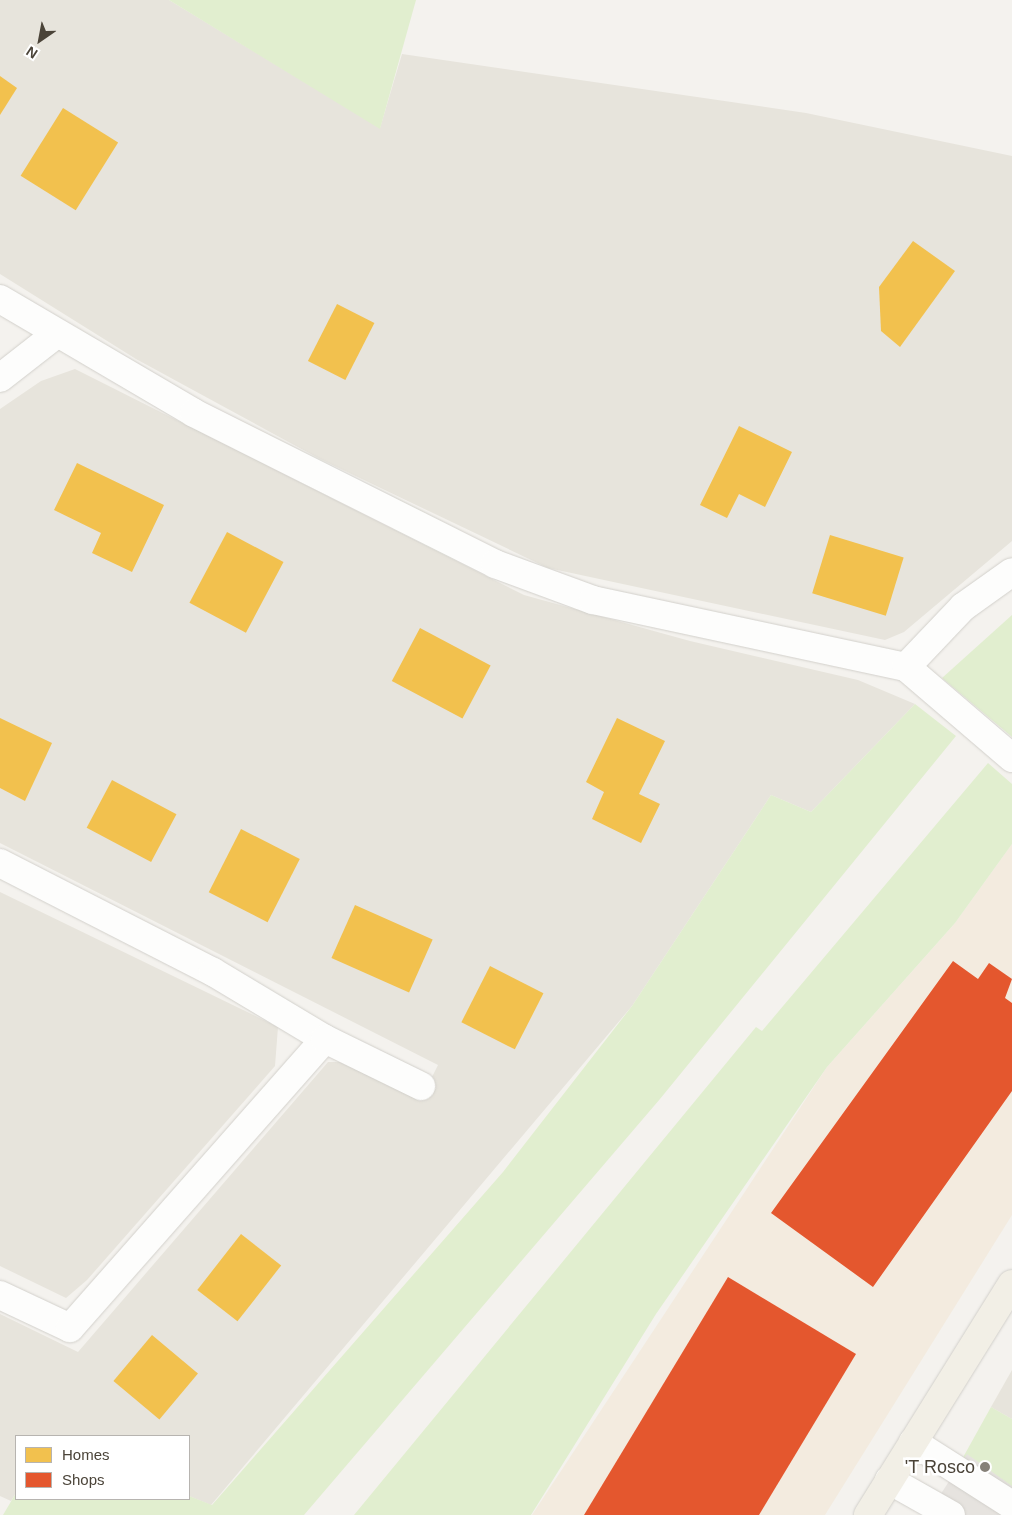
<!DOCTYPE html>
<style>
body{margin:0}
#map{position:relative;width:1012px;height:1515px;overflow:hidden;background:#f4f2ee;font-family:Helvetica,sans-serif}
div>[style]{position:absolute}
.residential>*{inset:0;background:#e7e4dc}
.commercial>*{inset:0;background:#f3ebdf}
.green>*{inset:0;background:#e1eecf}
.parking>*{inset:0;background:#e6e3df}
.homes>*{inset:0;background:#f2c14e;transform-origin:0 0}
.shops>*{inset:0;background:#e4572e}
.roads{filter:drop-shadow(0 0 1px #d2d0cb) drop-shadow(0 0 1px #d2d0cb)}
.minor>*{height:28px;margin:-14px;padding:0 14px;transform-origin:14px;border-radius:14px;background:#fdfdfc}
.major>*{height:28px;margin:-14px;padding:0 14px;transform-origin:14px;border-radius:14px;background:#f2efe6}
.dots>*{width:14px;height:14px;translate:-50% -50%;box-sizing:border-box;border:2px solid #fff;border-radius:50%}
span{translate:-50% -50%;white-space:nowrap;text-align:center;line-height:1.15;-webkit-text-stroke:5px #fff;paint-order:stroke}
.poi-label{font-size:18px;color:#4b4439}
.right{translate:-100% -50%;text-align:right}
.legend{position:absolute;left:15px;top:1435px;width:175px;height:65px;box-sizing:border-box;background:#fff;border:1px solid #b7b4b0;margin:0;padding:6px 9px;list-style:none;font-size:15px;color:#4b4439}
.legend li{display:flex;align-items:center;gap:10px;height:25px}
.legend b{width:25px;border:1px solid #b7b4b0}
.north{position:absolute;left:15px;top:15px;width:50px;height:50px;-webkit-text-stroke:4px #fff;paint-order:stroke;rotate:213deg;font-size:14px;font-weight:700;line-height:20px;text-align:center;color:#4b4439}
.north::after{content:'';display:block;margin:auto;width:18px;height:22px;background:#4b4439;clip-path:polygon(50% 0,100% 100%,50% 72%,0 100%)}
</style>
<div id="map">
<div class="residential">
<i style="clip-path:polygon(0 0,169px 0,380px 128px,402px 54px,806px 113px,1012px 156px,1012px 541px,904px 632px,885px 640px,548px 568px,320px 459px,136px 359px,0 274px)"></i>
<i style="clip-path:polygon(75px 369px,524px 595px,690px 641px,858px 680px,915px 704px,811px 812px,771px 795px,632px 1006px,211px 1505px,189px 1496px,189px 1436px,16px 1436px,16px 1493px,11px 1501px,0 1496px,0 1314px,78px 1352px,328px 1062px,345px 1062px,420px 1101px,438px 1065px,0 843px,0 409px,41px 381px)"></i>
<i style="clip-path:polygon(0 892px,278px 1027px,275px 1066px,87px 1280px,66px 1298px,0 1266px)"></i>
<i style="clip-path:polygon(1012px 1370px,1012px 1419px,991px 1407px)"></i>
</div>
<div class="commercial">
<i style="clip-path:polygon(1012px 844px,1012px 1215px,825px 1515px,532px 1515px,827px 1067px,955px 923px)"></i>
</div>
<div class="green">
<i style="clip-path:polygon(169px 0,416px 0,380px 129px)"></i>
<i style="clip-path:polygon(1012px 615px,1012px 737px,942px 678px)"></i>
<i style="clip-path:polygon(915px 704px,956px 736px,660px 1099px,304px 1515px,3px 1515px,16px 1493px,16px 1499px,189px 1496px,212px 1505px,503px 1172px,632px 1006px,771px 795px,811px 812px)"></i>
<i style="clip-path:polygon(988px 763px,1012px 784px,1012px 844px,955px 923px,827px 1067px,656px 1314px,531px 1515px,354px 1515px,756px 1027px,762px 1031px)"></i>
<i style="clip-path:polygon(991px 1407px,1012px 1419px,1012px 1515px,931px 1515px)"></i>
</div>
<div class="parking">
<i style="clip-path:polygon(967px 1454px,1012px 1486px,1012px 1515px,927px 1515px)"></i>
</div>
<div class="homes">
<i style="clip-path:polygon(0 76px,17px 88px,0 115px)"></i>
<i style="left:63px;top:108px;width:65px;height:80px;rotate:32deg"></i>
<i style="clip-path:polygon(913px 241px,955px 271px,900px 347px,881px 331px,879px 287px)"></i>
<i style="left:337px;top:304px;width:42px;height:64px;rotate:27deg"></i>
<i style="clip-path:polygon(739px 426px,792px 452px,765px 507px,739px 494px,727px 518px,700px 505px)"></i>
<i style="clip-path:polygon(77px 463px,164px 505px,132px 572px,92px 553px,101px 533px,54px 510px)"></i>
<i style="left:227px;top:532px;width:64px;height:80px;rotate:28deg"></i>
<i style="left:830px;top:535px;width:77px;height:61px;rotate:17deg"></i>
<i style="left:420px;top:628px;width:80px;height:60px;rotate:28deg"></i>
<i style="clip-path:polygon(0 718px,52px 743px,25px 801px,0 788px)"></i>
<i style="clip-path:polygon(617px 718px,665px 741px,639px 794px,660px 804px,641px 843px,592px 819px,604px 792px,586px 782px)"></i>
<i style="left:112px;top:780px;width:73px;height:54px;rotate:28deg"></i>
<i style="left:241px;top:829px;width:66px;height:71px;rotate:27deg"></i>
<i style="left:355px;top:905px;width:85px;height:58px;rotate:24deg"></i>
<i style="left:490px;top:966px;width:60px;height:63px;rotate:27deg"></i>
<i style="left:241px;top:1234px;width:51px;height:71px;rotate:38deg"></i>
<i style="left:152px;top:1335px;width:60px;height:60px;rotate:40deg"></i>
</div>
<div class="shops">
<i style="clip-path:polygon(953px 961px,978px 979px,989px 963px,1012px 979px,1005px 998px,1012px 1003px,1012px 1091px,873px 1287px,771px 1213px)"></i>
<i style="clip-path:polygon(728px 1277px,856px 1354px,759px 1515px,584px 1515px)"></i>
</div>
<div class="roads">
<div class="minor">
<i style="left:0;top:299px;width:225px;rotate:30.4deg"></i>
<i style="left:194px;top:413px;width:337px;rotate:26.6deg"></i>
<i style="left:495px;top:564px;width:104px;rotate:20.2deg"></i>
<i style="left:593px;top:600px;width:320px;rotate:12.1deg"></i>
<i style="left:906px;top:667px;width:140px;rotate:40.6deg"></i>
<i style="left:0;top:378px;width:70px;rotate:-38deg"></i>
<i style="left:906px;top:667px;width:83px;rotate:-46.5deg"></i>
<i style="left:963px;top:607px;width:60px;rotate:-35.5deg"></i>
<i style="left:0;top:863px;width:239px;rotate:27.1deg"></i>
<i style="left:213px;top:972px;width:131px;rotate:30.9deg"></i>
<i style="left:0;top:1295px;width:77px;rotate:25.2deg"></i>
<i style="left:70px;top:1328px;width:385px;rotate:-48.6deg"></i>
<i style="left:325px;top:1039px;width:107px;rotate:26.1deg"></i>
<i style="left:913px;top:1442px;width:117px;rotate:32.5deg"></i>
<i style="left:889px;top:1480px;width:71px;rotate:29.4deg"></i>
</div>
<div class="major">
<i style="left:868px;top:1515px;width:272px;rotate:-58.1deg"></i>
</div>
</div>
<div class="dots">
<i style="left:985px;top:1467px;background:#868178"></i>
</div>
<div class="poi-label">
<span class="right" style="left:975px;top:1467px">'T Rosco</span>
</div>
<ul class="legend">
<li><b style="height:14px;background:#f2c14e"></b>Homes</li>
<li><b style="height:14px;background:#e4572e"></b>Shops</li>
</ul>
<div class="north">N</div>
</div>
